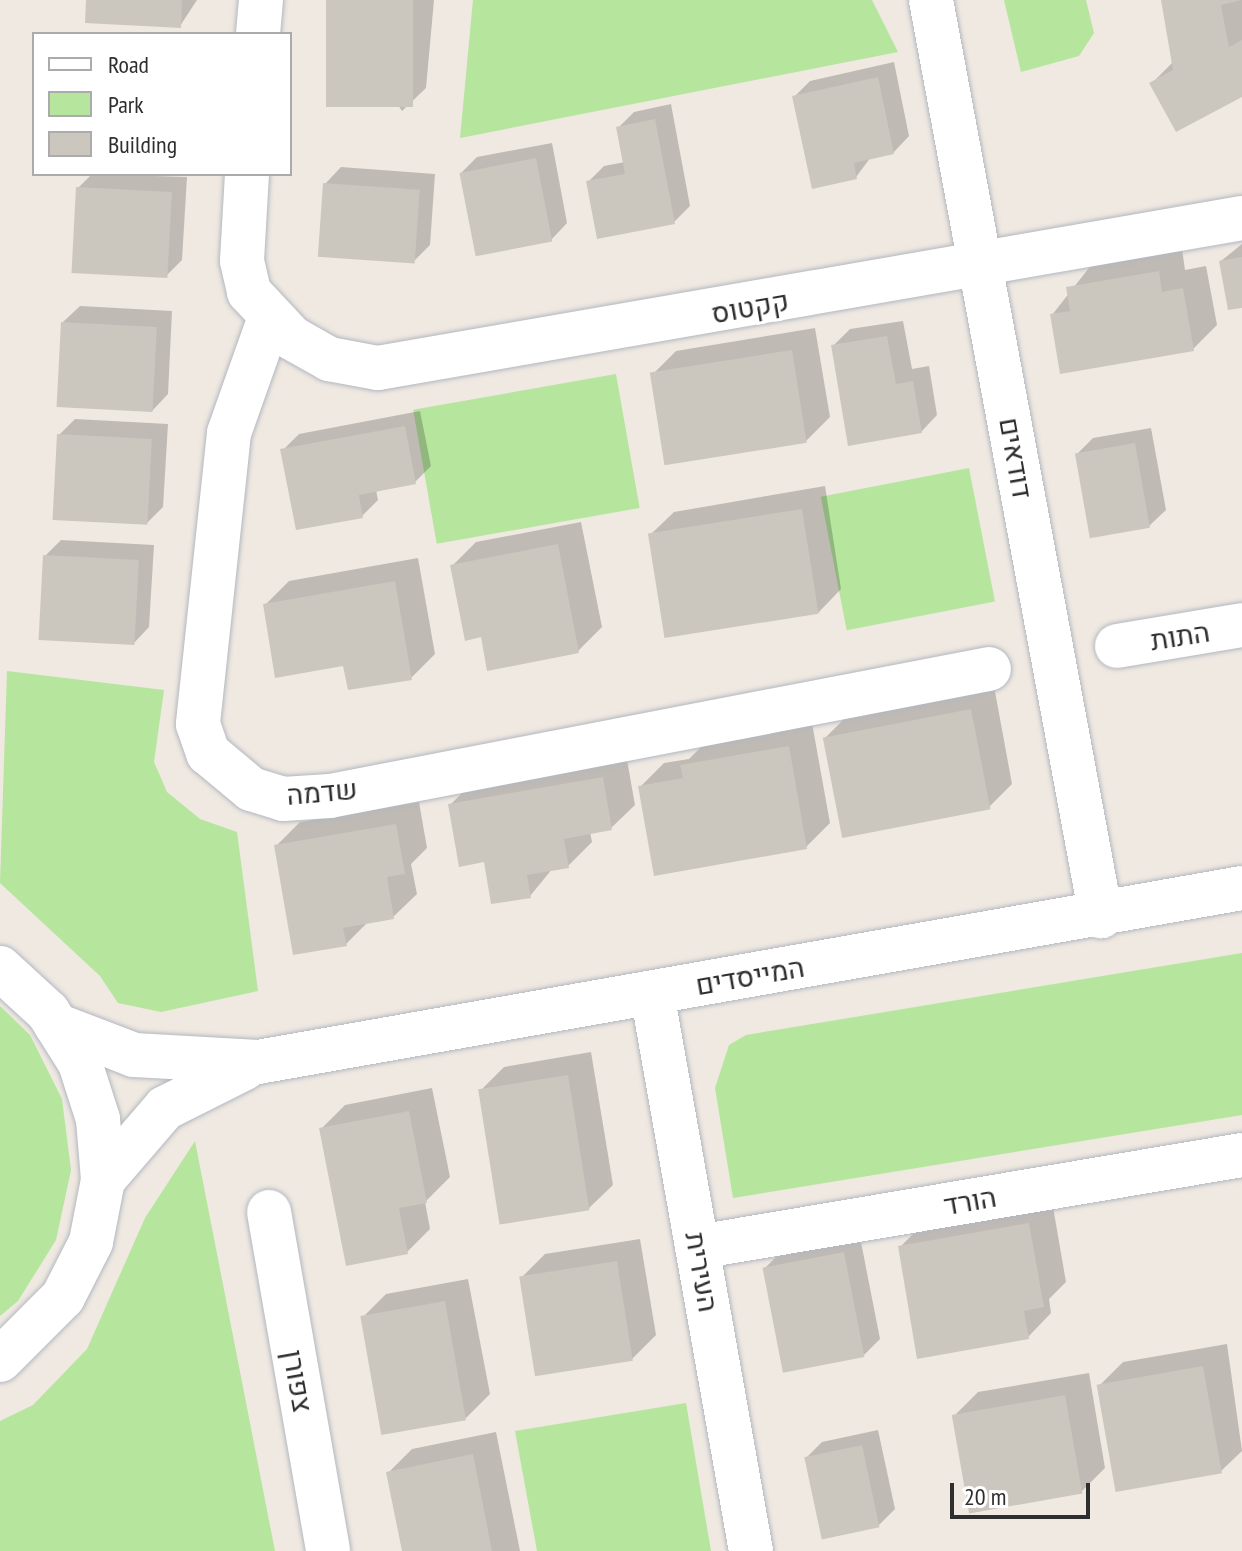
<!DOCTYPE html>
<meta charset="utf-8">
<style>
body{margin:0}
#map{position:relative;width:1242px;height:1551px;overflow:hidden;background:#efe9e1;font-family:"PT Sans Narrow",Heebo,sans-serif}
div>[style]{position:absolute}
.green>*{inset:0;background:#b6e59e;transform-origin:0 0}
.shadow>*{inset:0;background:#0003}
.building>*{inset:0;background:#cbc7bf;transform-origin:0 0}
.roads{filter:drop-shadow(0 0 2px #b4b7c1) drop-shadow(0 0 2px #b4b7c1)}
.minor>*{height:44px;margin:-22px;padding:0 22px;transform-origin:22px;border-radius:22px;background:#fff}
span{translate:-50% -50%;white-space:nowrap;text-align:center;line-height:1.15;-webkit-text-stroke:6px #fff;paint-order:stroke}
.street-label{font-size:28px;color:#2e2e2e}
.legend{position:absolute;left:32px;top:32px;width:260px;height:144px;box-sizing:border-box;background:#fff;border:2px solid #ababab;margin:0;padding:10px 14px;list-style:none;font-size:24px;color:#2e2e2e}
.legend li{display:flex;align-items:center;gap:16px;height:40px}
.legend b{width:40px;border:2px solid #ababab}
.scale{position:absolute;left:950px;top:1483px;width:140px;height:36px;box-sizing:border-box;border:4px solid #2e2e2e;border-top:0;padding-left:10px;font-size:24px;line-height:28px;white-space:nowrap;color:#2e2e2e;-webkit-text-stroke:6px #fff;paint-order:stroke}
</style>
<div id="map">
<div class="green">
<i style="clip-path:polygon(473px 0,872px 0,898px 52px,460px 138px)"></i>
<i style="clip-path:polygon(1004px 0,1086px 0,1094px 33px,1079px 56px,1021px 72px)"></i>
<i style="left:616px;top:374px;width:136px;height:206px;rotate:80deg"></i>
<i style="left:969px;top:468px;width:136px;height:151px;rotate:79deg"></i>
<i style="clip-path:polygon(7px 671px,164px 690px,154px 762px,167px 792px,200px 819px,237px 832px,258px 991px,161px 1012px,118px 1003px,100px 976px,0 883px)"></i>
<i style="clip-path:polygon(1242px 953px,1242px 1115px,733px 1198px,715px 1088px,729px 1045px,746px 1035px)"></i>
<i style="clip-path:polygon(0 1006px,30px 1035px,62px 1099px,71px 1170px,56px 1240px,18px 1301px,0 1316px)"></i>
<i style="clip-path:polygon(195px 1141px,275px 1551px,0 1551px,0 1421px,33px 1405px,87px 1349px,145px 1218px)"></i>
<i style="clip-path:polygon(686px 1403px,711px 1551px,537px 1551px,515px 1431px)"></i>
</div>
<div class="shadow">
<i style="clip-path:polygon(88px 0,197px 0,180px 26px)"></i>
<i style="clip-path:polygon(328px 0,434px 0,426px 88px,402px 111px)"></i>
<i style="clip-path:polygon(1163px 0,1242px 0,1242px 94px,1152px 83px,1174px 61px)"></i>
<i style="clip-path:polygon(894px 62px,909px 136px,893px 153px,871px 157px,856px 177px,794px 97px,810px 81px)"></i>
<i style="clip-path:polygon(671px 104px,690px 206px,674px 222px,588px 182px,604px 166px,625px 162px,618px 128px,634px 112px)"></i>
<i style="clip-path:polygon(552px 143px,567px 223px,551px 240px,461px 173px,477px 157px)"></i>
<i style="clip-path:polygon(341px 167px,435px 174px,430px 245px,414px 261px,325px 184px)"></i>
<i style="clip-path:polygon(92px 174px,187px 177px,182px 260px,166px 276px,78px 188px)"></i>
<i style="clip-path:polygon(1242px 244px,1242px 306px,1221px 261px)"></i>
<i style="clip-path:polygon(1182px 249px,1185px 270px,1206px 266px,1217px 325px,1193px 349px,1052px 315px,1092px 264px)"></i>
<i style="clip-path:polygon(80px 306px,172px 311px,168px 394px,152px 411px,63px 322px)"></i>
<i style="clip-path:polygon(903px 321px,912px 369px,929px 366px,937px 415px,921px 432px,834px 345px,850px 329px)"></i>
<i style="clip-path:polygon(815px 328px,830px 417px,806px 441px,652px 375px,676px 351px)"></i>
<i style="clip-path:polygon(420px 411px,431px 466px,415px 482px,376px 490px,378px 500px,362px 516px,283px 450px,299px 434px)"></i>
<i style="clip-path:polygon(75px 419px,168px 424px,163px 507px,147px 523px,59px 435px)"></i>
<i style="clip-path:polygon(1151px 428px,1166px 510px,1149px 526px,1077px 454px,1093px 438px)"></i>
<i style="clip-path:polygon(825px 486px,841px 589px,818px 613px,650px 535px,674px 512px)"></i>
<i style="clip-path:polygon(581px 522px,602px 627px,578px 651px,482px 635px,453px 565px,476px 542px)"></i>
<i style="clip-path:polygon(61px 540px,154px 545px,149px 627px,133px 644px,45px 556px)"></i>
<i style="clip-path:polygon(418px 558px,435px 654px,411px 678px,345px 664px,265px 605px,289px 581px)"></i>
<i style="clip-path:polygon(994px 686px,1012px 784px,989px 807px,825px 738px,849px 714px)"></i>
<i style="clip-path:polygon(812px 723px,830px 823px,806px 847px,640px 787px,664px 763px,689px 759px,706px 742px)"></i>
<i style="clip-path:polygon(626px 754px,635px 805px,611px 828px,590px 832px,592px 842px,568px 866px,553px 868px,530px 896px,485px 860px,450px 805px,474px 781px)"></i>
<i style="clip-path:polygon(419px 802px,427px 848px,411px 864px,417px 894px,393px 917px,368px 922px,346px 944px,276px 846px,300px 822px)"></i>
<i style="clip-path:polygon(591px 1052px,613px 1185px,589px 1208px,480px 1091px,504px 1067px)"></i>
<i style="clip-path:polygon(432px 1088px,450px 1177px,425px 1202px,430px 1229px,407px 1252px,321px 1129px,345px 1105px)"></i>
<i style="clip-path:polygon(1052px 1201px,1066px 1282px,1049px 1299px,1051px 1313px,1028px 1337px,900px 1247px,923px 1224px)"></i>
<i style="clip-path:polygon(860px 1237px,880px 1339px,864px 1355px,765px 1268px,781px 1252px)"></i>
<i style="clip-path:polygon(640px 1239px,656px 1335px,632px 1359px,521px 1278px,545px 1254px)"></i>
<i style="clip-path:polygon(468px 1279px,490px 1394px,466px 1418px,363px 1317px,386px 1294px)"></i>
<i style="clip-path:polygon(1227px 1344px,1242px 1451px,1221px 1471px,1099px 1386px,1123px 1362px)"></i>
<i style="clip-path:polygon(1089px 1373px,1105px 1468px,1081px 1492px,954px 1416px,978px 1392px)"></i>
<i style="clip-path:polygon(878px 1430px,895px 1509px,879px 1525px,806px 1458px,822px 1442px)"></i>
<i style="clip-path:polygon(496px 1432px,520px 1551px,404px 1551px,388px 1473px,412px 1449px)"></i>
</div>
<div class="building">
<i style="clip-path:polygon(86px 0,182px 0,181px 28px,85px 23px)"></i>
<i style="left:326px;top:0;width:87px;height:107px"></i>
<i style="clip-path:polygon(1161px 0,1242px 0,1221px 5px,1229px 47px,1242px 40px,1242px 97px,1176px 132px,1149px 83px,1173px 70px)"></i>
<i style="clip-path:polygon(878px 77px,894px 154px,854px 163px,857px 179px,812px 189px,792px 96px)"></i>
<i style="clip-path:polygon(655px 119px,675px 224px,597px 239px,586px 181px,625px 174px,616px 127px)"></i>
<i style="left:536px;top:158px;width:85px;height:78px;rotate:79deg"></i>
<i style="left:323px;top:183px;width:97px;height:74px;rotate:4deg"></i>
<i style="left:76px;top:187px;width:96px;height:86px;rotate:3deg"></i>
<i style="clip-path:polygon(1242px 257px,1242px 308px,1228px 310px,1219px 261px)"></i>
<i style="clip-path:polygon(1159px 271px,1162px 292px,1183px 288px,1194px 351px,1060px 374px,1050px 314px,1070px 311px,1066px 287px)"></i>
<i style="left:61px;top:322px;width:96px;height:85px;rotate:3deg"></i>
<i style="clip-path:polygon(887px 336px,896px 384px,913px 381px,922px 433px,848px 446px,831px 345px)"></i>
<i style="left:792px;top:350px;width:94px;height:144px;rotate:81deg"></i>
<i style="clip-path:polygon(405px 426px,416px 484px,359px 495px,363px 518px,296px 530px,280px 449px)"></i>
<i style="left:57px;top:434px;width:95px;height:86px;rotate:3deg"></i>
<i style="left:1135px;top:443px;width:86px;height:61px;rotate:80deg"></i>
<i style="left:802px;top:509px;width:106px;height:156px;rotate:81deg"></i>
<i style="clip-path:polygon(558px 544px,579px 653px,487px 671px,481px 637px,465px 641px,450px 565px)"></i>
<i style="left:43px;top:555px;width:96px;height:85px;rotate:3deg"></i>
<i style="clip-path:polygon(395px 581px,412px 680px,348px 690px,343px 666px,275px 678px,263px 604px)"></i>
<i style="left:971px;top:709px;width:102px;height:151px;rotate:79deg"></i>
<i style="clip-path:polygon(789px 746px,807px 849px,654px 876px,638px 786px,683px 778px,680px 765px)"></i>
<i style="clip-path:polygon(603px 777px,612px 830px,564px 839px,569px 868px,527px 875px,531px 898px,491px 904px,484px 862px,459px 867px,448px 804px)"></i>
<i style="clip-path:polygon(396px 824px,405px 874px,387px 877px,394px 919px,343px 928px,347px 946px,293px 955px,274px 845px)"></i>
<i style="left:568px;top:1075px;width:137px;height:91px;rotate:81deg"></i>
<i style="clip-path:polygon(409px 1111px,427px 1203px,399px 1208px,408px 1254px,346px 1266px,319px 1128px)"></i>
<i style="clip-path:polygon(1029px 1223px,1044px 1307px,1024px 1311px,1029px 1339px,917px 1359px,898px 1246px)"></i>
<i style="left:844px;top:1252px;width:107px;height:83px;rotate:79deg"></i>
<i style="left:617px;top:1261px;width:101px;height:99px;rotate:81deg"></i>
<i style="left:445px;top:1301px;width:121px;height:86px;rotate:80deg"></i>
<i style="left:1203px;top:1366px;width:109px;height:108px;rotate:80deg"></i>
<i style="left:1065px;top:1395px;width:100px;height:115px;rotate:80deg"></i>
<i style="left:862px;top:1445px;width:84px;height:59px;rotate:78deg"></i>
<i style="clip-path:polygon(473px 1454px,492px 1551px,402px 1551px,386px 1472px)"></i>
</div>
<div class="roads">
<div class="minor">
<i style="left:931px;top:0;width:932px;rotate:79.49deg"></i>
<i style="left:258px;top:34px;width:34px;rotate:-85deg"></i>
<i style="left:247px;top:174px;width:87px;rotate:93.3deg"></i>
<i style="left:242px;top:261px;width:32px;rotate:77deg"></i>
<i style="left:249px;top:292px;width:63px;rotate:46.9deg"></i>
<i style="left:292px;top:338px;width:43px;rotate:29.6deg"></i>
<i style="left:329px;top:359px;width:50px;rotate:10.4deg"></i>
<i style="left:378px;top:368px;width:877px;rotate:-9.85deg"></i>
<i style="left:269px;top:320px;width:120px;rotate:109.5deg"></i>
<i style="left:229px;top:433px;width:293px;rotate:96.1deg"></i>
<i style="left:198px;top:724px;width:31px;rotate:71deg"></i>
<i style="left:208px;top:753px;width:56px;rotate:39.9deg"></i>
<i style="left:251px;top:789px;width:34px;rotate:17deg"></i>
<i style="left:283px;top:799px;width:47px;rotate:-3.7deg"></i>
<i style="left:330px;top:796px;width:671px;rotate:-10.91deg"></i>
<i style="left:1117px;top:646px;width:127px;rotate:-9.5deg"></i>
<i style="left:0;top:968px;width:65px;rotate:42.5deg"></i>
<i style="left:48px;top:1012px;width:60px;rotate:57.9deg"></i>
<i style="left:80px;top:1063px;width:59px;rotate:72.2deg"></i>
<i style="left:98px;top:1119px;width:61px;rotate:85.3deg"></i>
<i style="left:103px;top:1180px;width:63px;rotate:101deg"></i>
<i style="left:91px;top:1242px;width:62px;rotate:117deg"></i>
<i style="left:63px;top:1297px;width:89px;rotate:135deg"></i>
<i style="left:652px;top:993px;width:567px;rotate:79.94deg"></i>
<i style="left:56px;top:1025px;width:84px;rotate:21deg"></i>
<i style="left:134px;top:1055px;width:124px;rotate:3.2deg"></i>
<i style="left:258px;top:1062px;width:999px;rotate:-10.03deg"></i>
<i style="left:103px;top:1180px;width:95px;rotate:-49.3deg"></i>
<i style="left:165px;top:1108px;width:89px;rotate:-26.6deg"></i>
<i style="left:269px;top:1212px;width:344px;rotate:80.1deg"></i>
<i style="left:698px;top:1247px;width:552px;rotate:-9.6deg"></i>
</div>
</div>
<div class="street-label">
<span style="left:750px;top:307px;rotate:-10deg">קקטוס</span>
<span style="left:1016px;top:458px;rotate:80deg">דודאים</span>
<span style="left:1180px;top:636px;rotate:-9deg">התות</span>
<span style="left:322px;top:792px;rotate:-5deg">שדמה</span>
<span style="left:750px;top:976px;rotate:-10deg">המייסדים</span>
<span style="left:970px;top:1201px;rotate:-10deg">הורד</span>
<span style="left:702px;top:1272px;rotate:80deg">העירית</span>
<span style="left:298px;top:1381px;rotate:80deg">צפורן</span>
</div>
<ul class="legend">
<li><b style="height:10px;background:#fff"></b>Road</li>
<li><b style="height:22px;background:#b6e59e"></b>Park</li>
<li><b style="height:22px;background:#cbc7bf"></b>Building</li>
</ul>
<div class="scale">20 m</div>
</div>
